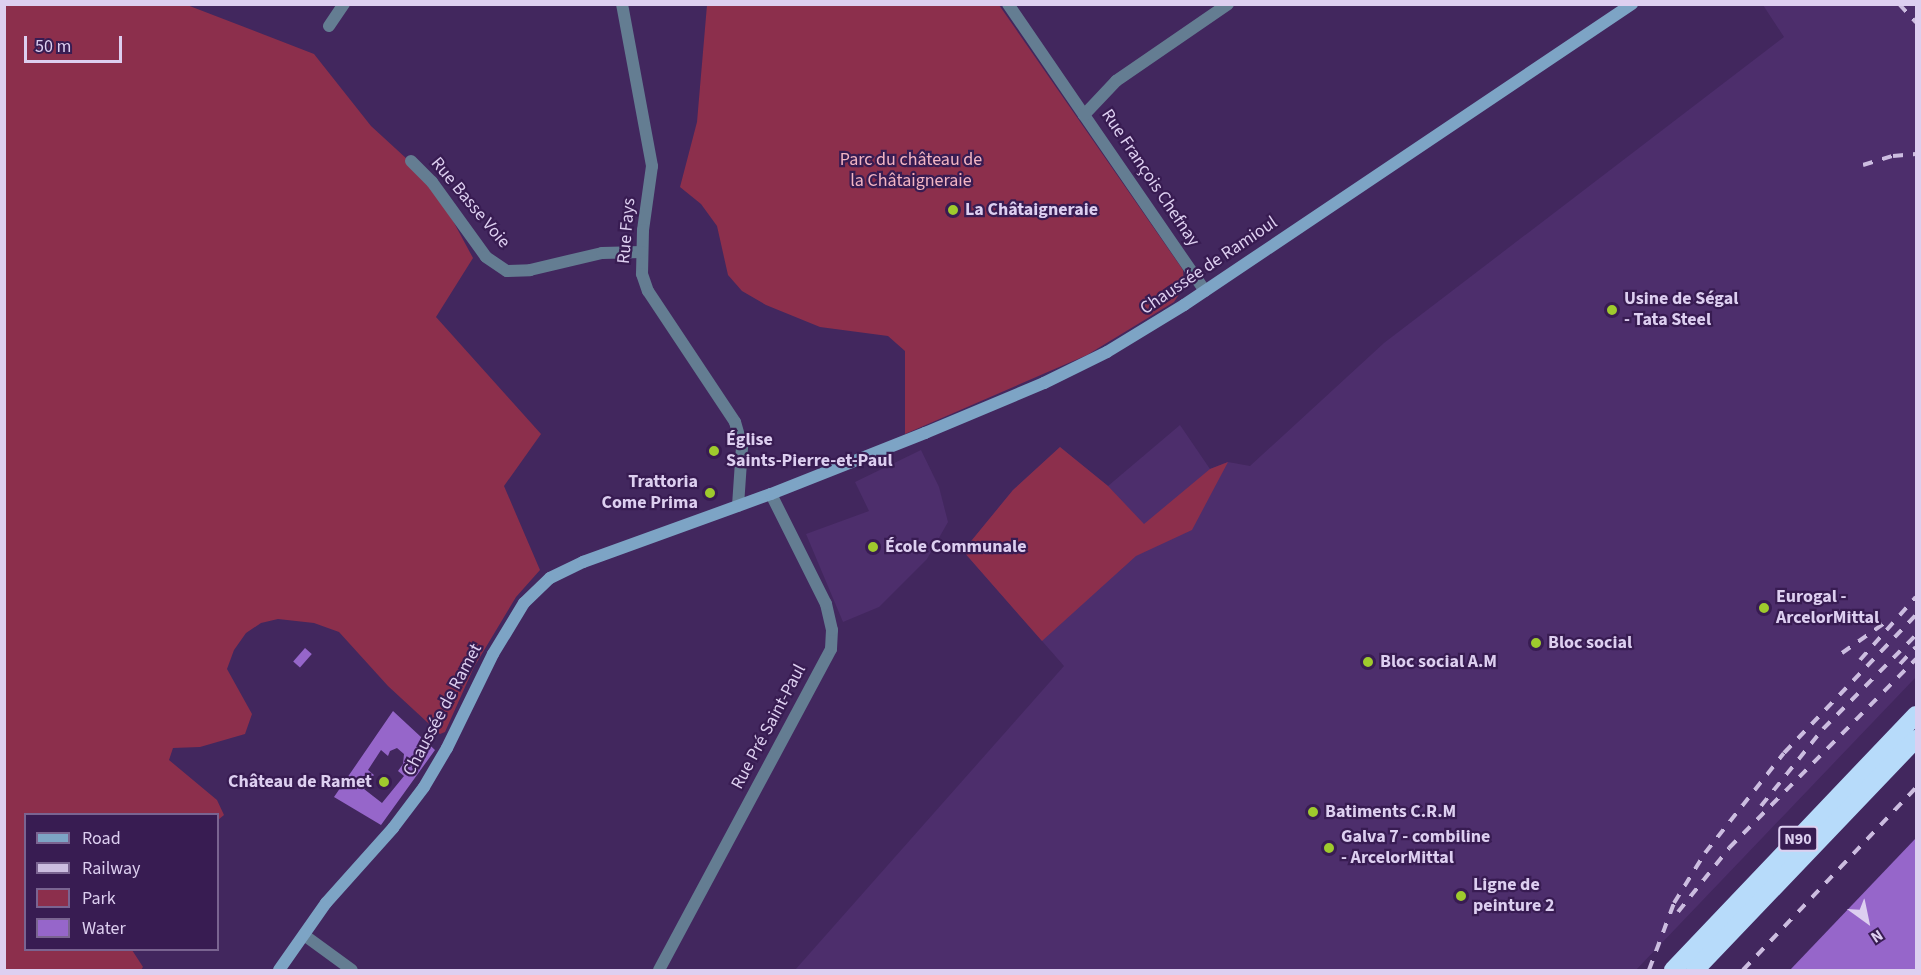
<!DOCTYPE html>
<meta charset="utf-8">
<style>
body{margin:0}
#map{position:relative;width:1921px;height:975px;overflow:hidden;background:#42275e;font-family:"Source Sans 3",sans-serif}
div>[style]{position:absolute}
.built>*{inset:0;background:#4d2e6c}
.green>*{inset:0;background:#8c2f4c}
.water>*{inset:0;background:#9666ca;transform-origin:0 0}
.street>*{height:12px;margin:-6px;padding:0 6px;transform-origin:6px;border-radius:6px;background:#647d92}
.secondary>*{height:12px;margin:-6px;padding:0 6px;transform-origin:6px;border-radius:6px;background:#7da4c5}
.highway>*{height:18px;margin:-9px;padding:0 9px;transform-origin:9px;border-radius:9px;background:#b7dbfa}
.rail>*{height:4px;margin-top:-2px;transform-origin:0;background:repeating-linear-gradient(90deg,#ccbde0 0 10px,transparent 0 20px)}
.dots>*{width:16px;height:16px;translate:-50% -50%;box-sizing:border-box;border:3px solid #381c52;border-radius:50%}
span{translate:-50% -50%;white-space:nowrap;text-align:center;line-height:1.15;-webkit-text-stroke:4.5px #381c52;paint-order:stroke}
.shield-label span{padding:2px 4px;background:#381c52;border:2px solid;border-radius:4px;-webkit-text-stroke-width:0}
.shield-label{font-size:16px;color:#ddcff0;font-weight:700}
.park-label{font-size:18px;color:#f3b5c3}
.street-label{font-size:18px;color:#ddcff0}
.poi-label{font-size:18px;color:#ddcff0;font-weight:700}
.left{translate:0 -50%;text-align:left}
.right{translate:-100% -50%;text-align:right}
.frame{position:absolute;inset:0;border:6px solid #ddcff0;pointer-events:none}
.legend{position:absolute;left:24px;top:813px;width:195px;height:138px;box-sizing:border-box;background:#381c52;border:2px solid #7a6491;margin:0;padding:8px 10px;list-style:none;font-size:18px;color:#ddcff0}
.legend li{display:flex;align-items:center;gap:12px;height:30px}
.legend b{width:30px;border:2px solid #7a6491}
.north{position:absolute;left:1837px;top:891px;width:60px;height:60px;-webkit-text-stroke:4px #381c52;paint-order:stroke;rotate:147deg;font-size:16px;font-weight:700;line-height:24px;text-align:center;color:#ddcff0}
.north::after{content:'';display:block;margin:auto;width:21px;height:27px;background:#ddcff0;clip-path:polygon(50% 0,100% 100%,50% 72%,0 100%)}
.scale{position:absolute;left:24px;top:36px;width:98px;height:27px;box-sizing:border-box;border:3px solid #ddcff0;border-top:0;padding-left:8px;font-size:18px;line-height:21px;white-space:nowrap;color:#ddcff0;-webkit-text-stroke:4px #381c52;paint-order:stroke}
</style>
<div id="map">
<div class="built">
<i style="clip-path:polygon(1763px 5px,1916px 5px,1916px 677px,1636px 970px,795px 970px,1064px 666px,963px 551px,1013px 490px,1060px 447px,1108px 486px,1180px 425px,1210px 469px,1228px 462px,1250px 466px,1384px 343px,1784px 37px)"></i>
<i style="clip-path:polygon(921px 450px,939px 487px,948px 522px,927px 559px,879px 607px,843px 622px,806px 534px,869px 511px,855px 482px)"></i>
</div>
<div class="green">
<i style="clip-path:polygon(5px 5px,187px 5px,314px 54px,371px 126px,432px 182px,473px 258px,436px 317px,541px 434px,504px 486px,540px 570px,516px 597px,474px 667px,445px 732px,440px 734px,388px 686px,339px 632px,314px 623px,278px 619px,261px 623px,246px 633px,234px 650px,227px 669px,252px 714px,245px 734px,200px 747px,173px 748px,169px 760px,217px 800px,224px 815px,218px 820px,218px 814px,26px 814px,26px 950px,132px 950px,143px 967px,141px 970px,5px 970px)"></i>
<i style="clip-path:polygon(707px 5px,999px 5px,1183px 270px,1184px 287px,1174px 302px,1087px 355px,905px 434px,905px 351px,888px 336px,820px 327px,766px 305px,742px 291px,728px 275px,717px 226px,701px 204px,680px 187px,697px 122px)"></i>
<i style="clip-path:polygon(1060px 447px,1108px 486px,1144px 524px,1210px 469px,1228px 462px,1192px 530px,1136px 556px,1042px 641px,963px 551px,1013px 490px)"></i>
</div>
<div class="water">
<i style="left:305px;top:648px;width:9px;height:18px;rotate:41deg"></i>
<i style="clip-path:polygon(evenodd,393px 711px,435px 750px,381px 825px,334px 797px,393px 711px,397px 748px,404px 754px,403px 764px,398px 771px,404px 776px,382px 803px,364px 789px,374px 775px,368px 770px,381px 750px,388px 756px,390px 751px,397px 748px)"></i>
<i style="clip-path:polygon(1916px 838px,1916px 970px,1790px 970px)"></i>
</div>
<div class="street">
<i style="left:622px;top:4px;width:165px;rotate:79.5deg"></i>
<i style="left:652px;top:166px;width:65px;rotate:98deg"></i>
<i style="left:643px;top:230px;width:44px;rotate:91.3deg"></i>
<i style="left:642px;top:274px;width:18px;rotate:71deg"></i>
<i style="left:648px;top:291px;width:157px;rotate:56.4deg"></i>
<i style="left:735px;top:422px;width:26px;rotate:74deg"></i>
<i style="left:742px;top:447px;width:59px;rotate:93.9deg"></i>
<i style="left:1008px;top:4px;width:135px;rotate:55.6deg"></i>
<i style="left:329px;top:26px;width:27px;rotate:-56deg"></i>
<i style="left:411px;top:161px;width:30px;rotate:45deg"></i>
<i style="left:432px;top:182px;width:92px;rotate:54.2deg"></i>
<i style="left:486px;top:257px;width:25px;rotate:34deg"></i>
<i style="left:507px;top:271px;width:23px;rotate:-2deg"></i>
<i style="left:530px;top:270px;width:74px;rotate:-13.3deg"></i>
<i style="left:602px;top:253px;width:40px;rotate:-1.4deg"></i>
<i style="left:1205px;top:291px;width:214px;rotate:-124.5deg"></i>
<i style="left:1084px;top:115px;width:47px;rotate:-46.7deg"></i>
<i style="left:1116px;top:81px;width:136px;rotate:-34.5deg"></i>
<i style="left:304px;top:935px;width:59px;rotate:36.1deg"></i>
<i style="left:659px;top:970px;width:364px;rotate:-61.8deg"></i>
<i style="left:831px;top:649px;width:19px;rotate:-87deg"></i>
<i style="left:832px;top:630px;width:27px;rotate:-103deg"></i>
<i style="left:826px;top:604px;width:123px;rotate:-116.6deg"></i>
</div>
<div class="secondary">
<i style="left:279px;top:970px;width:82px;rotate:-55deg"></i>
<i style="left:326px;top:903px;width:101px;rotate:-48.2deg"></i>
<i style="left:393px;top:828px;width:51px;rotate:-52.9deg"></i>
<i style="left:424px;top:787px;width:45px;rotate:-59.5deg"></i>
<i style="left:447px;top:748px;width:105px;rotate:-63.9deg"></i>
<i style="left:493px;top:654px;width:60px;rotate:-58.7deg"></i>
<i style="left:524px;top:603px;width:36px;rotate:-44deg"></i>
<i style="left:550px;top:578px;width:37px;rotate:-26deg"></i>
<i style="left:583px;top:562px;width:200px;rotate:-19.9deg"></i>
<i style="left:771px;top:494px;width:166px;rotate:-21.6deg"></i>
<i style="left:925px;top:433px;width:129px;rotate:-22.8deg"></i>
<i style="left:1044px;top:383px;width:70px;rotate:-26.2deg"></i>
<i style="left:1107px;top:352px;width:90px;rotate:-31.4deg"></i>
<i style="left:1184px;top:305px;width:540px;rotate:-33.9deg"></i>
</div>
<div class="highway">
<i style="left:1673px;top:970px;width:352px;rotate:-46.4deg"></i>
<i style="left:1695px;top:970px;width:320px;rotate:-46.3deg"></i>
</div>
<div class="rail">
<i style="left:1899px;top:4px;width:25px;rotate:47deg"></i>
<i style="left:1863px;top:165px;width:31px;rotate:-17deg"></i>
<i style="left:1893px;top:156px;width:23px;rotate:-5deg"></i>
<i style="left:1842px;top:653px;width:54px;rotate:-35.2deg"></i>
<i style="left:1860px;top:660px;width:84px;rotate:-48.4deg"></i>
<i style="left:1900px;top:664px;width:23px;rotate:-47deg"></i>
<i style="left:1761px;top:806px;width:99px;rotate:-51.2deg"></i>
<i style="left:1823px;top:729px;width:132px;rotate:-45.3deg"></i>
<i style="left:1678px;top:912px;width:82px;rotate:-51.4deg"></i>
<i style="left:1729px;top:848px;width:266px;rotate:-45.3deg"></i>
<i style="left:1649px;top:970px;width:72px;rotate:-69.5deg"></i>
<i style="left:1674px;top:903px;width:59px;rotate:-58.2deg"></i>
<i style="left:1705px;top:853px;width:127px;rotate:-51.7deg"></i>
<i style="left:1784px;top:753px;width:191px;rotate:-46.3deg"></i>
<i style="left:1743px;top:970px;width:251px;rotate:-46.5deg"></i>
</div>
<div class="dots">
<i style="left:953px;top:210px;background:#9fca2d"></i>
<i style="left:1612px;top:310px;background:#9fca2d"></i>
<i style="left:714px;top:451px;background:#9fca2d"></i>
<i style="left:710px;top:493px;background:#9fca2d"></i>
<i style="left:873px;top:547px;background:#9fca2d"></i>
<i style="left:1764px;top:608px;background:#9fca2d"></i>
<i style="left:1536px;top:643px;background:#9fca2d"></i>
<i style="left:1368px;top:662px;background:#9fca2d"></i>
<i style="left:384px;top:782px;background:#9fca2d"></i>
<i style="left:1313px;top:812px;background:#9fca2d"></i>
<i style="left:1329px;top:848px;background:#9fca2d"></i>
<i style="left:1461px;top:896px;background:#9fca2d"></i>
</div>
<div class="shield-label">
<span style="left:1798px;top:839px">N90</span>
</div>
<div class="park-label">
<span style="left:911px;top:171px">Parc du château de<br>la Châtaigneraie</span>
</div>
<div class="street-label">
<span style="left:1150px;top:178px;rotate:56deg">Rue François Chefnay</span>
<span style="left:470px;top:203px;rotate:50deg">Rue Basse Voie</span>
<span style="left:627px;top:231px;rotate:-85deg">Rue Fays</span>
<span style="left:1209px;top:266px;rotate:-34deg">Chaussée de Ramioul</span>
<span style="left:443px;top:710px;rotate:-62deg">Chaussée de Ramet</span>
<span style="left:769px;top:727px;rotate:-62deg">Rue Pré Saint-Paul</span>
</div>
<div class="poi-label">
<span class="left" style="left:965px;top:210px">La Châtaigneraie</span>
<span class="left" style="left:1624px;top:310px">Usine de Ségal<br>- Tata Steel</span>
<span class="left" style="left:726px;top:451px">Église<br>Saints-Pierre-et-Paul</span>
<span class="right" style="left:698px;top:493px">Trattoria<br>Come Prima</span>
<span class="left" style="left:885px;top:547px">École Communale</span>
<span class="left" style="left:1776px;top:608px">Eurogal -<br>ArcelorMittal</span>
<span class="left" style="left:1548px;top:643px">Bloc social</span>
<span class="left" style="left:1380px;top:662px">Bloc social A.M</span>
<span class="right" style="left:372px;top:782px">Château de Ramet</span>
<span class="left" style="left:1325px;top:812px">Batiments C.R.M</span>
<span class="left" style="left:1341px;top:848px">Galva 7 - combiline<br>- ArcelorMittal</span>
<span class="left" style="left:1473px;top:896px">Ligne de<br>peinture 2</span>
</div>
<div class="frame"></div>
<ul class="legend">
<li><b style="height:8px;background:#7da4c5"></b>Road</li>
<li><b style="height:8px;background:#ccbde0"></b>Railway</li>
<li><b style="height:16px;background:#8c2f4c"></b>Park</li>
<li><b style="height:16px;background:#9666ca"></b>Water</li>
</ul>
<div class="north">N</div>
<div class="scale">50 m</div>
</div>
